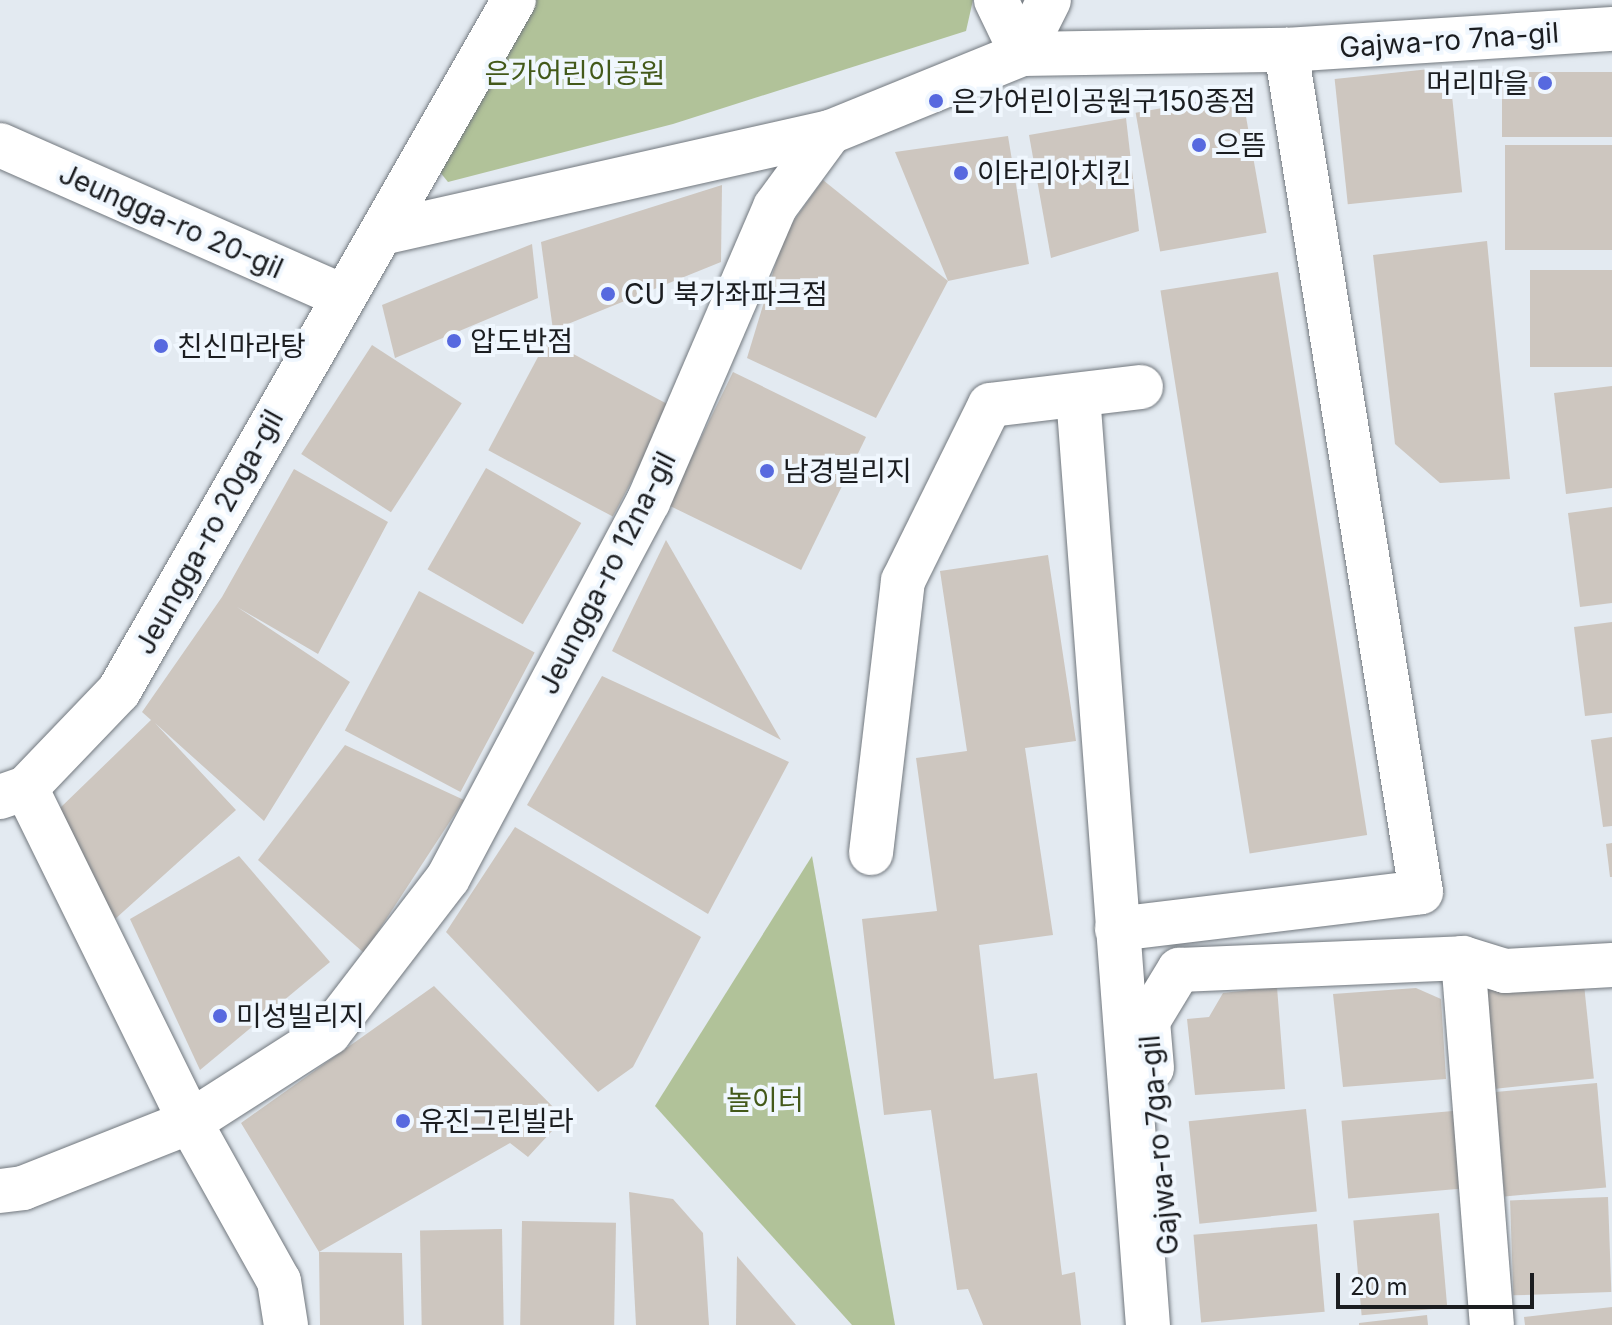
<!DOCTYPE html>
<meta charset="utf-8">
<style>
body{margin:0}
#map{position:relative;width:1612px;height:1325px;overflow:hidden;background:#e3eaf1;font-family:Inter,"Noto Sans KR",sans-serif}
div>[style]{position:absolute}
.green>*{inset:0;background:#b1c299}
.building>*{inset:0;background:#cdc6bf;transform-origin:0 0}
.roads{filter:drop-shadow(0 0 2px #72787e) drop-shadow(0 0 2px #72787e)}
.minor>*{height:44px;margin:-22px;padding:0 22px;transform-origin:22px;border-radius:22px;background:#fff}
.dots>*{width:22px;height:22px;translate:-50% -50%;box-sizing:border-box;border:4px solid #f0f7fe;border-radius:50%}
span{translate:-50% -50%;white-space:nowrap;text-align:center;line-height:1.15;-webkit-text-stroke:8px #f0f7fe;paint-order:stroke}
.street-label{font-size:28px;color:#1b1d20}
.park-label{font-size:28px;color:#43591a}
.poi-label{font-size:28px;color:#1b1d20}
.right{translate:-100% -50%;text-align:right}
.left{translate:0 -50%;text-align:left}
.scale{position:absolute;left:1336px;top:1273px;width:198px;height:36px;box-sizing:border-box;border:4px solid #1b1d20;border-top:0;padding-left:10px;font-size:24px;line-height:28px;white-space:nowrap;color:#1b1d20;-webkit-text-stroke:6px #f0f7fe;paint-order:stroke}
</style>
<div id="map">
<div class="green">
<i style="clip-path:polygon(532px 0,973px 0,966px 31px,673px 124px,448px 182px,435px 166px)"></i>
<i style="clip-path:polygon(812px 856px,895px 1325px,852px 1325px,655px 1106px)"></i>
</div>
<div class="building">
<i style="left:1449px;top:67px;width:126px;height:115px;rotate:84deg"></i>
<i style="left:1612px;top:72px;width:65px;height:110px;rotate:90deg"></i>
<i style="left:1242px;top:94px;width:141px;height:108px;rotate:80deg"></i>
<i style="clip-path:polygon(1126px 118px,1139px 231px,1051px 258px,1029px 135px)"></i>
<i style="clip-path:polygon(1008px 136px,1029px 264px,948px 281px,895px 152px)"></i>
<i style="left:1612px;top:145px;width:105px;height:107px;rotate:90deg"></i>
<i style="clip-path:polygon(823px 180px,948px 281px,876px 418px,747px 358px,785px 233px)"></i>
<i style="clip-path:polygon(722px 185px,721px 262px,553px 330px,541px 242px)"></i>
<i style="clip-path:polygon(1487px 241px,1510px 479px,1440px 483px,1395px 444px,1373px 255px)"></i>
<i style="clip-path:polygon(532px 244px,538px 298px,395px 358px,382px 305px)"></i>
<i style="left:1612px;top:270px;width:97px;height:82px;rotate:90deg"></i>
<i style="left:1278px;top:272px;width:570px;height:119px;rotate:81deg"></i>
<i style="left:547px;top:340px;width:141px;height:125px;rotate:28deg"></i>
<i style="left:372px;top:345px;width:107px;height:130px;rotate:33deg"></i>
<i style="left:733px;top:372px;width:148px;height:148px;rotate:26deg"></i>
<i style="clip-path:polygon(1612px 386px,1612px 488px,1566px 494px,1554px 393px)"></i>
<i style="left:486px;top:468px;width:110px;height:117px;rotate:30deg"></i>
<i style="clip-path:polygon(294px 469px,388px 522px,318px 654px,237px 607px,350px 682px,264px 821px,155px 723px,236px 810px,114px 920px,60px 808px,151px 720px,142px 712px,222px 597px)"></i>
<i style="clip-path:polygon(1612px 507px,1612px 603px,1580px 607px,1568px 513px)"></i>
<i style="clip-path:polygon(666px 540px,781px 740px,612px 651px)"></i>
<i style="clip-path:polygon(1048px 555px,1076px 741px,1025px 748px,1053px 935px,979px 945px,994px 1079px,1037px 1073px,1062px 1275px,1075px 1272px,1081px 1325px,983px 1325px,968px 1289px,957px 1290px,931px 1110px,884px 1115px,862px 919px,937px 911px,916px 758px,967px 751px,940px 571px)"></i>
<i style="left:419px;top:591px;width:131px;height:158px;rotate:28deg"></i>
<i style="clip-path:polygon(1612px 622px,1612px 713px,1585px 716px,1574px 627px)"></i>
<i style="clip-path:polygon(602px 676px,789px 762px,708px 914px,527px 805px)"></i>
<i style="clip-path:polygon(1612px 737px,1612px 826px,1603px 827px,1591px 740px)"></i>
<i style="clip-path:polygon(345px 745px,464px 800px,364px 953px,258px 860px)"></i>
<i style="clip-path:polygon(515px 827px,701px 937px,633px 1067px,598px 1092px,446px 932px)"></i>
<i style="clip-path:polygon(1612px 843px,1612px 877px,1610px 877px,1606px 844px)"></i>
<i style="clip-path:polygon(239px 856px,330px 962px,200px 1070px,130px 919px)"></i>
<i style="left:1583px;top:975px;width:104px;height:101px;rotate:84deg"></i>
<i style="clip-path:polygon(434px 986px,564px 1118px,528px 1157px,510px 1143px,319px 1252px,402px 1253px,404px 1325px,320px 1325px,319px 1252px,241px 1123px)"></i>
<i style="clip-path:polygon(1277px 987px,1285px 1089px,1195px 1095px,1187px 1019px,1209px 1017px,1223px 993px)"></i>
<i style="clip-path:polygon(1416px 988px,1441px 999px,1446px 1079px,1343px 1087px,1333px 994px)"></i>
<i style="left:1597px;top:1083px;width:105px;height:102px;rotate:85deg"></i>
<i style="left:1306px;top:1109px;width:103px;height:118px;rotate:84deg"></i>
<i style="left:1453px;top:1111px;width:78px;height:112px;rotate:85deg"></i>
<i style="clip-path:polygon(629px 1192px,673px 1199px,703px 1233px,709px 1325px,636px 1325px)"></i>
<i style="left:1608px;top:1197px;width:95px;height:98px;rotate:88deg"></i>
<i style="left:1439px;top:1213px;width:95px;height:86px;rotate:85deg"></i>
<i style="left:522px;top:1221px;width:94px;height:104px;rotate:1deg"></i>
<i style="left:1317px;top:1224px;width:88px;height:124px;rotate:85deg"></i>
<i style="left:502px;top:1229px;width:96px;height:82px;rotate:89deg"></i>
<i style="clip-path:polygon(737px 1256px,796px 1325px,736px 1325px)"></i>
<i style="clip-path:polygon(1612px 1307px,1612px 1325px,1525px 1325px,1524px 1317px)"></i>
<i style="clip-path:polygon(1427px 1315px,1428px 1325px,1359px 1325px,1359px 1323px)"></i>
</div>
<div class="roads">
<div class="minor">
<i style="left:996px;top:0;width:60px;rotate:64.3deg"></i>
<i style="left:1022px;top:54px;width:60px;rotate:-63.4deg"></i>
<i style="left:0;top:145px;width:374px;rotate:23.8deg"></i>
<i style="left:382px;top:233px;width:459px;rotate:-12.7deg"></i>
<i style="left:830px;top:132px;width:207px;rotate:-22.1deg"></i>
<i style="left:1022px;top:54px;width:264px;rotate:-0.9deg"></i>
<i style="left:1286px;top:50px;width:327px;rotate:-3.7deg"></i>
<i style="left:1078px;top:395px;width:933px;rotate:85.7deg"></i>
<i style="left:26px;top:788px;width:372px;rotate:63.8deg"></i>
<i style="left:190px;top:1122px;width:182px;rotate:60.8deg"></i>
<i style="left:279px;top:1281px;width:45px;rotate:81deg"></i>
<i style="left:0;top:797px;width:28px;rotate:-19deg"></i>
<i style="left:26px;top:788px;width:134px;rotate:-46.2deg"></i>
<i style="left:119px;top:691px;width:796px;rotate:-60.25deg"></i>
<i style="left:871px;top:853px;width:274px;rotate:-83.3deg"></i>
<i style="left:903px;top:581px;width:196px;rotate:-63.7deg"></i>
<i style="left:990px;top:405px;width:152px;rotate:-6.8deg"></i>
<i style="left:1117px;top:929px;width:306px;rotate:-6.9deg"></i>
<i style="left:1421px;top:892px;width:853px;rotate:-99.11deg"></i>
<i style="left:1463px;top:958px;width:368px;rotate:85.5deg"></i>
<i style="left:1152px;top:1068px;width:47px;rotate:-94.9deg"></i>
<i style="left:1148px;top:1021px;width:60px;rotate:-58.7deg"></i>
<i style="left:1179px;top:970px;width:284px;rotate:-2.4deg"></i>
<i style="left:1463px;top:958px;width:44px;rotate:17.2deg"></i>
<i style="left:1505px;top:971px;width:107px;rotate:-3.2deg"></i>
<i style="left:0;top:1191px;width:23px;rotate:-7deg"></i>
<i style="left:23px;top:1188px;width:180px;rotate:-21.6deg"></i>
<i style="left:190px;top:1122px;width:165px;rotate:-32.6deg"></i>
<i style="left:329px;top:1033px;width:195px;rotate:-52.5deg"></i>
<i style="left:448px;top:878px;width:426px;rotate:-62deg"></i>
<i style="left:648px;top:502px;width:321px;rotate:-66.7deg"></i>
<i style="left:775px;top:207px;width:93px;rotate:-53.7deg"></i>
</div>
</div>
<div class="dots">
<i style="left:1545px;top:83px;background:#5769df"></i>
<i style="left:936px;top:101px;background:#5769df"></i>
<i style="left:1199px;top:145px;background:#5769df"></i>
<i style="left:961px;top:173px;background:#5769df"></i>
<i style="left:608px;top:294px;background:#5769df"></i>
<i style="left:454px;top:341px;background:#5769df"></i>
<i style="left:161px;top:346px;background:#5769df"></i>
<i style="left:767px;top:471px;background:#5769df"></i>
<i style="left:220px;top:1016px;background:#5769df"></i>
<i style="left:403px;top:1121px;background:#5769df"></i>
</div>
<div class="street-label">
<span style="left:1449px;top:40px;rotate:-4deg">Gajwa-ro 7na-gil</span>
<span style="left:171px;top:221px;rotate:24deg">Jeungga-ro 20-gil</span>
<span style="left:209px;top:532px;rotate:-61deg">Jeungga-ro 20ga-gil</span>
<span style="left:607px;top:573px;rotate:-63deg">Jeungga-ro 12na-gil</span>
<span style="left:1159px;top:1145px;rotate:-95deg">Gajwa-ro 7ga-gil</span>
</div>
<div class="park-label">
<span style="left:575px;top:73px">은가어린이공원</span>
<span style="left:765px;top:1100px">놀이터</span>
</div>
<div class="poi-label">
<span class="right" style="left:1529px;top:83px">머리마을</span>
<span class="left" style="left:952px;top:101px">은가어린이공원구150종점</span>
<span class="left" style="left:1215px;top:145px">으뜸</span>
<span class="left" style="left:977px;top:173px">이타리아치킨</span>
<span class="left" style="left:624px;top:294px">CU 북가좌파크점</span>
<span class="left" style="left:470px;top:341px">압도반점</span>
<span class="left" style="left:177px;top:346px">친신마라탕</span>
<span class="left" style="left:783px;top:471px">남경빌리지</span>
<span class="left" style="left:236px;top:1016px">미성빌리지</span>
<span class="left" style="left:419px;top:1121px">유진그린빌라</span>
</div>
<div class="scale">20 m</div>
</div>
